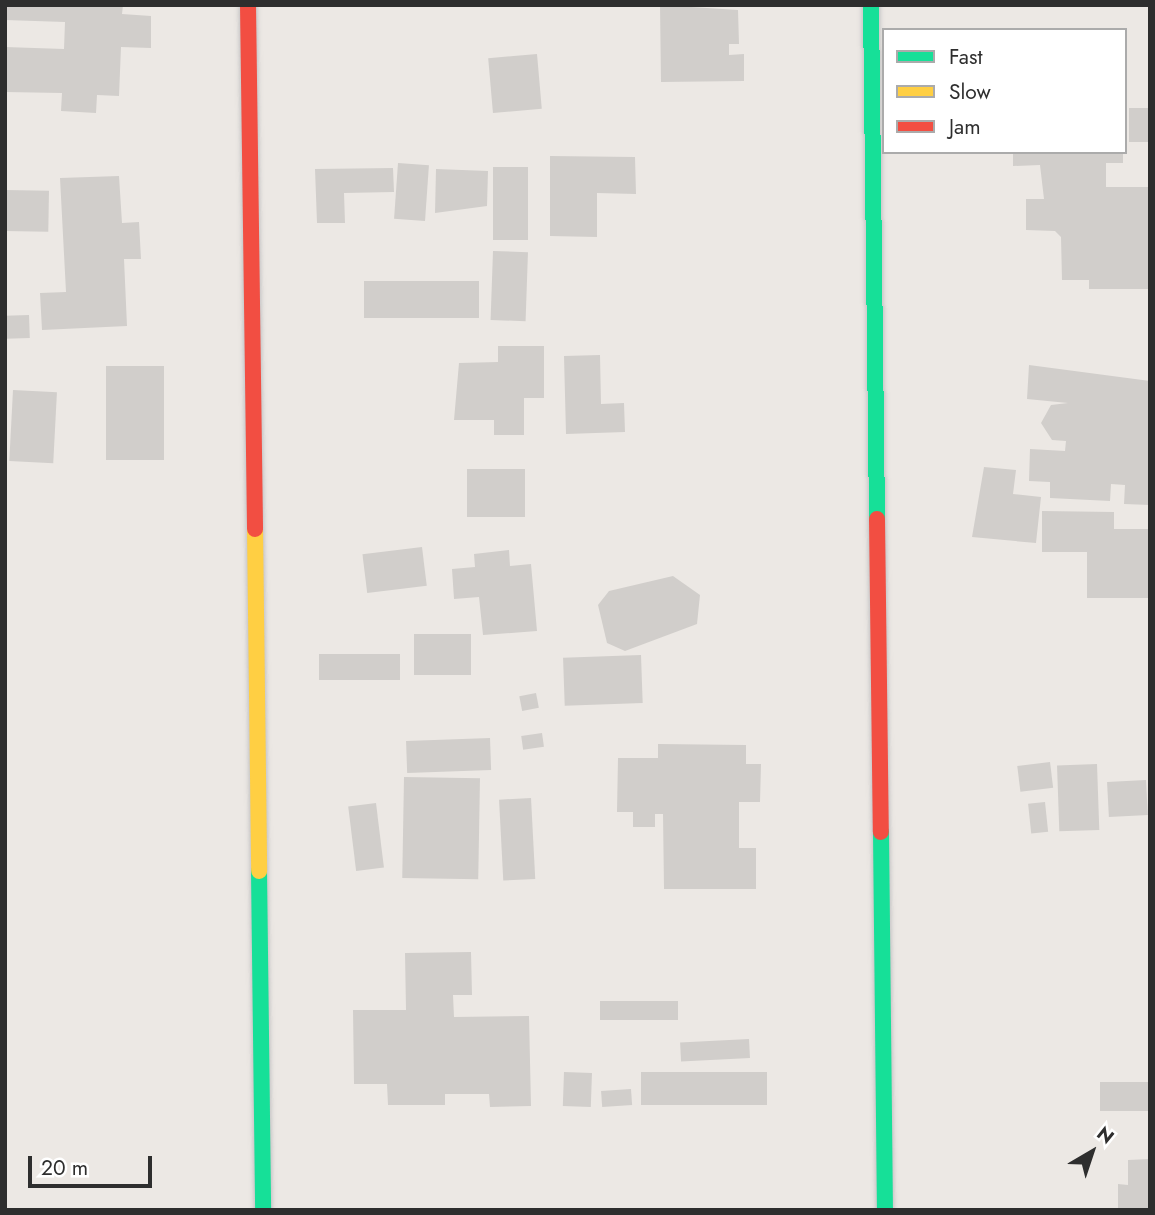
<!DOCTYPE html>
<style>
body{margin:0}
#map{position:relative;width:1155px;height:1215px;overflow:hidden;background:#ece8e4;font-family:Jost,sans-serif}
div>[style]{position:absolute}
.building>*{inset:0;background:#d1cecb;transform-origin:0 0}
.roads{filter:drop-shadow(0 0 2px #c5c4c5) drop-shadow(0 0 2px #c5c4c5)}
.fast>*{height:16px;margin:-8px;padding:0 8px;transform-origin:8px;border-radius:8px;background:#16e098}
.slow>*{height:16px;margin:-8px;padding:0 8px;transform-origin:8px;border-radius:8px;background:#ffcf43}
.jam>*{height:16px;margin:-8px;padding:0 8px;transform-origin:8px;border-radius:8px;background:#f24e42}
span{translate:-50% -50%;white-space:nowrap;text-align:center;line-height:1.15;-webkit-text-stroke:6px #fff;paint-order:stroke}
.frame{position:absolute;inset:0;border:7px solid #2e2e2e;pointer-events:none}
.legend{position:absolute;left:882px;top:28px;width:245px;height:126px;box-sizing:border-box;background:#fff;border:2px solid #ababab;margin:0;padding:9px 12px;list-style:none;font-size:21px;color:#2e2e2e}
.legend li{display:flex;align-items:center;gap:14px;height:35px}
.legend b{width:35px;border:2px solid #ababab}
.north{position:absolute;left:1057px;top:1117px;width:70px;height:70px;-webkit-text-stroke:5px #fff;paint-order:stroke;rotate:39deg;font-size:19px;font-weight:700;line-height:28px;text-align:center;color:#2e2e2e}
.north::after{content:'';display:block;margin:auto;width:24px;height:32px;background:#2e2e2e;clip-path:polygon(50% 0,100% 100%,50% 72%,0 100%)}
.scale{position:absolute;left:28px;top:1156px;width:124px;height:32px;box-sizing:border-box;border:4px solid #2e2e2e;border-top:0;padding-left:9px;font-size:21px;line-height:24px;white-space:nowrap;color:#2e2e2e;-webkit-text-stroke:5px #fff;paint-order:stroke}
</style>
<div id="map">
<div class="building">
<i style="clip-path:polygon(5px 5px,123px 5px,122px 14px,151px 16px,151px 48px,121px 47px,119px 96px,97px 95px,96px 113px,61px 111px,62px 93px,5px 92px,5px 47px,64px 49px,65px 22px,5px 20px)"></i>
<i style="clip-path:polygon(660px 5px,738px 10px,739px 44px,729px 44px,729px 55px,744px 54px,744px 81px,661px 82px)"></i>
<i style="left:537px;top:54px;width:55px;height:49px;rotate:85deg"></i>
<i style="left:1129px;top:108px;width:21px;height:34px"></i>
<i style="clip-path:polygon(1013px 152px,1123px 152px,1123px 163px,1106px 163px,1106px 187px,1150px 187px,1150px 289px,1089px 289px,1089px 280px,1062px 280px,1061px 237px,1055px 231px,1026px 230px,1026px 199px,1044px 199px,1040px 165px,1013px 166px)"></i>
<i style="clip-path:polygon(550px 156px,635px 157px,636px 194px,597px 193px,597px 237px,550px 236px)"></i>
<i style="left:398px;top:163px;width:31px;height:56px;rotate:4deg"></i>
<i style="left:493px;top:167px;width:35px;height:73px"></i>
<i style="clip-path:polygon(393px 168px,394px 192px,344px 193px,345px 223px,317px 223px,315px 169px)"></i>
<i style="clip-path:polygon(436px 169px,488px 171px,487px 206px,435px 213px)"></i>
<i style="clip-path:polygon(119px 176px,122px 223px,139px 222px,141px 259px,124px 259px,127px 326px,42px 330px,40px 293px,66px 292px,60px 178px)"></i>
<i style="left:5px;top:190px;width:44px;height:41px;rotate:1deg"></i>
<i style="left:493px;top:251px;width:35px;height:69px;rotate:2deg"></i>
<i style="left:364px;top:281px;width:115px;height:37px"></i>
<i style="left:29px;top:315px;width:23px;height:24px;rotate:88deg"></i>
<i style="clip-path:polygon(498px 346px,544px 346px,544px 398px,524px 398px,524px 435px,494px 435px,494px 420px,454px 420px,459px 363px,498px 362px)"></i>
<i style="clip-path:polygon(600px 355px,601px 404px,624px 403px,625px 432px,566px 434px,564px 356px)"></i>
<i style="clip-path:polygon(1029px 365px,1150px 381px,1150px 505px,1124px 504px,1125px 485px,1111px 484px,1110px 501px,1050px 498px,1050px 482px,1029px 481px,1030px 449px,1065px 451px,1066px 441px,1052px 440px,1041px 423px,1051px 405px,1068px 403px,1027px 399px)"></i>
<i style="left:106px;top:366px;width:58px;height:94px"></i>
<i style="left:13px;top:390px;width:44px;height:71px;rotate:3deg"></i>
<i style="clip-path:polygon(984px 467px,1016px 470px,1013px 494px,1041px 497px,1036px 543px,972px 537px)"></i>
<i style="left:467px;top:469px;width:58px;height:48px"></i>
<i style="clip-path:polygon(1042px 511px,1114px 512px,1114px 529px,1150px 529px,1150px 598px,1087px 598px,1087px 552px,1042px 552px)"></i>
<i style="left:422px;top:547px;width:39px;height:60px;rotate:83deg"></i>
<i style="clip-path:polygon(509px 550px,510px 566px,531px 564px,537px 631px,483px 635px,479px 597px,454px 599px,452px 569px,475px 567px,474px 554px)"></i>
<i style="clip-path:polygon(673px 576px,700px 595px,697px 624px,625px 651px,607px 643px,598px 605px,609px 591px)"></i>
<i style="left:414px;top:634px;width:57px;height:41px"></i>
<i style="left:400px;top:654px;width:26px;height:81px;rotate:90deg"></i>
<i style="left:641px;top:655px;width:48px;height:78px;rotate:88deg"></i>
<i style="left:536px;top:693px;width:15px;height:17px;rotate:79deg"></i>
<i style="left:542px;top:733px;width:14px;height:21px;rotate:82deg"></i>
<i style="left:490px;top:738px;width:32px;height:84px;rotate:88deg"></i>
<i style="clip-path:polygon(658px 744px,746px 745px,746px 764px,761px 764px,760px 802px,739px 802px,739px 848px,756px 848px,756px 889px,664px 889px,663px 814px,655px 814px,655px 827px,633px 827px,633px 812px,617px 812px,618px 758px,658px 758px)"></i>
<i style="left:1050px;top:762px;width:26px;height:33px;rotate:83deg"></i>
<i style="left:1097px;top:764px;width:66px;height:40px;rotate:88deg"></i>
<i style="left:404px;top:777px;width:76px;height:101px;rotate:1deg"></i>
<i style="left:1146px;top:780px;width:35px;height:39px;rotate:87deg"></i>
<i style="left:531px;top:798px;width:81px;height:32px;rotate:87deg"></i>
<i style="left:1045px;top:802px;width:30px;height:17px;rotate:84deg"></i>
<i style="left:376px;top:803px;width:65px;height:28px;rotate:83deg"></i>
<i style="clip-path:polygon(471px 952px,472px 995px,453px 995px,454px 1017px,529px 1016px,531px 1106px,490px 1107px,489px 1094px,445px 1094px,445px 1105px,388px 1105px,387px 1084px,354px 1084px,353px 1010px,406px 1010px,405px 953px)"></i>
<i style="left:678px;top:1001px;width:19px;height:78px;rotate:90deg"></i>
<i style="left:749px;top:1039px;width:19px;height:69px;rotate:87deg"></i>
<i style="left:564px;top:1072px;width:28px;height:34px;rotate:2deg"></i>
<i style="left:641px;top:1072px;width:126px;height:33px"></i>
<i style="left:1100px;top:1082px;width:50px;height:29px"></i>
<i style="left:631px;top:1089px;width:16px;height:30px;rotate:86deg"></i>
<i style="clip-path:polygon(1150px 1159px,1150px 1210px,1118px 1210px,1118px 1184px,1128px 1185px,1128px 1160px)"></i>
</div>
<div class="roads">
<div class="fast">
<i style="left:871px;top:5px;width:514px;rotate:89.33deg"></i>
<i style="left:881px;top:832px;width:378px;rotate:89.4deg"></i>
<i style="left:259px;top:871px;width:339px;rotate:89.3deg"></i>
</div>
<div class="slow">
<i style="left:255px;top:529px;width:342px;rotate:89.3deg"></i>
</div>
<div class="jam">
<i style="left:248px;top:5px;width:524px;rotate:89.23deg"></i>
<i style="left:877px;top:519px;width:313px;rotate:89.3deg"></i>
</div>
</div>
<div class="frame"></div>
<ul class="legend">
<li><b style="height:9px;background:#16e098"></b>Fast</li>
<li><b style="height:9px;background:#ffcf43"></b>Slow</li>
<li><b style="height:9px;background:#f24e42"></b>Jam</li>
</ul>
<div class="north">N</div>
<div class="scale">20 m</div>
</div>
